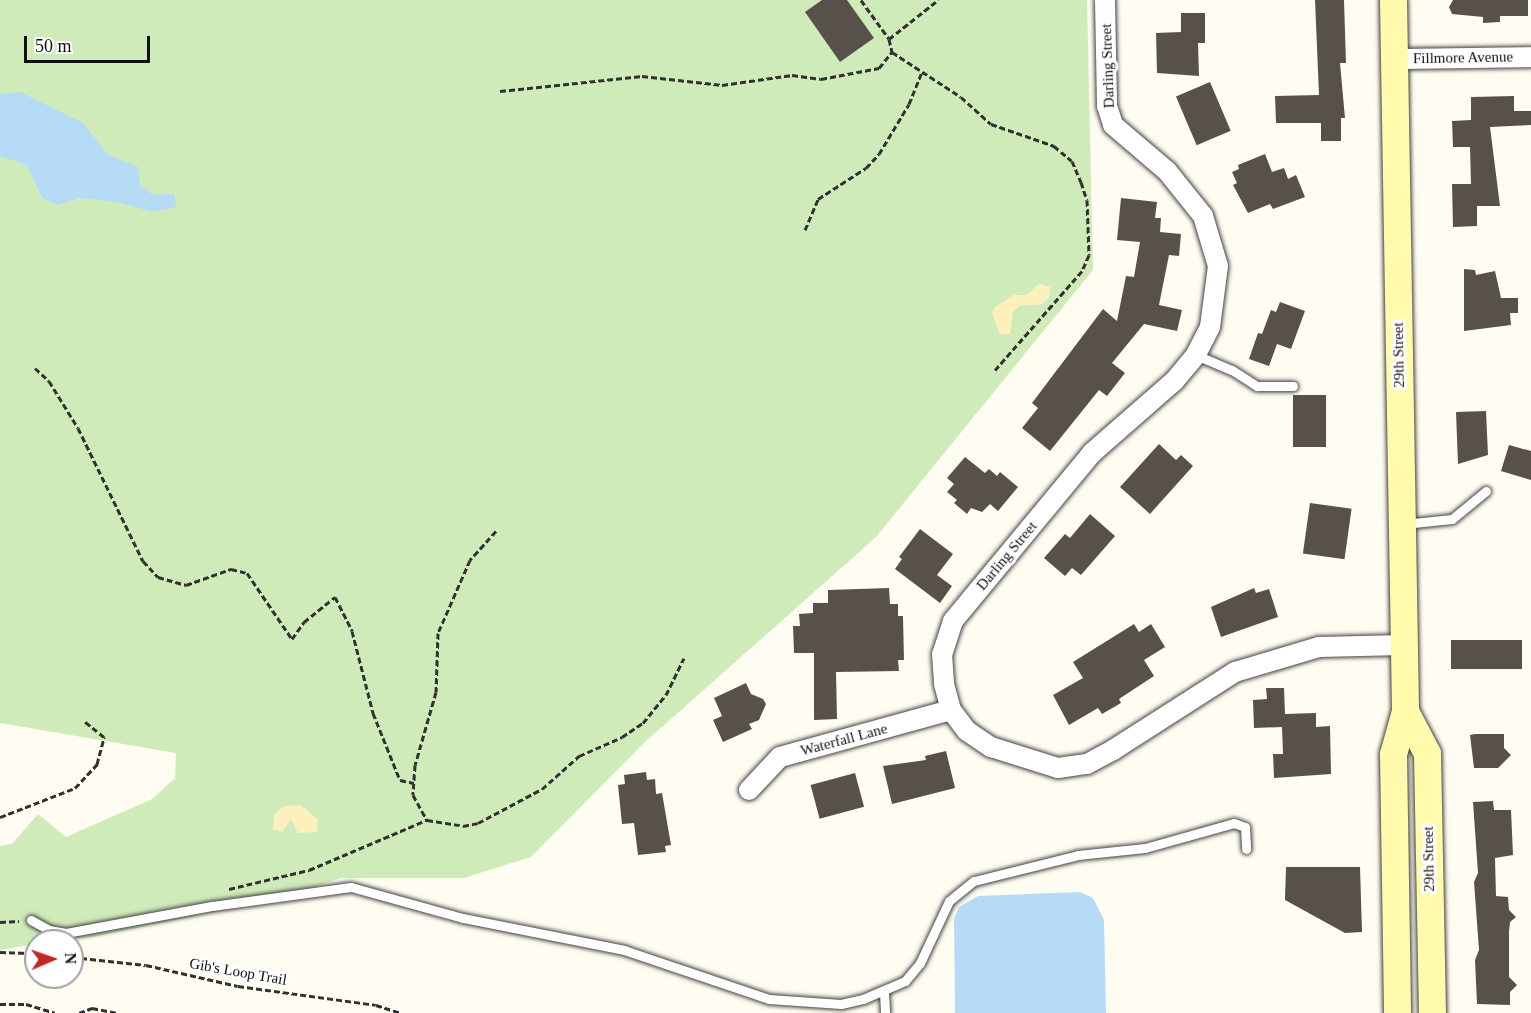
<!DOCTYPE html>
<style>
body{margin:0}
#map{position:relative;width:1531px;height:1013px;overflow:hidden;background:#fffdf1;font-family:Georgia,serif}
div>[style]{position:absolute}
.green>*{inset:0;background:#d0ebba}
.sand>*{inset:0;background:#fcf1bd}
.water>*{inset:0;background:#b5dbf7}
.building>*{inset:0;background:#58514b;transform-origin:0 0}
.path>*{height:3px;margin-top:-1.5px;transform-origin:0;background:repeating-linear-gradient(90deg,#313131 0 6px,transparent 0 9px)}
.roads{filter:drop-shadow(0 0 2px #424242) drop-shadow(0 0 2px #424242)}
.lane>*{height:9px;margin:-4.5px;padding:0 4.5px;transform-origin:4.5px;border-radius:4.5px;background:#fff}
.street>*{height:20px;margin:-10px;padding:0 10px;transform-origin:10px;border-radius:10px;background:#fff}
.secondary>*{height:27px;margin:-13.5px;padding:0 13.5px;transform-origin:13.5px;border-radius:13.5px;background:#fffaac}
span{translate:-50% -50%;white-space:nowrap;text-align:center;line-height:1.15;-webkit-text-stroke:6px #fff;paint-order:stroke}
.street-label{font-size:15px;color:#0f0f0f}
.north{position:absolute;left:24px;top:929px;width:60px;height:60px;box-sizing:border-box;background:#fff;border:2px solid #9f9f9f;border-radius:50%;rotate:88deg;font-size:16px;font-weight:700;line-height:24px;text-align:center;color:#0f0f0f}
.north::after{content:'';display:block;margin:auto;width:21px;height:27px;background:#c32524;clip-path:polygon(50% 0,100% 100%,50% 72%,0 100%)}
.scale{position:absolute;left:24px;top:36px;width:126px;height:27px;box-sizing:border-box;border:3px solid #0f0f0f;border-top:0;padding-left:8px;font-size:18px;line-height:21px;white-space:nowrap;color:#0f0f0f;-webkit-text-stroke:4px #fff;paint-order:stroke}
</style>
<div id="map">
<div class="green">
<i style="clip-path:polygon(0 0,1087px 0,1093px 270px,876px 537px,645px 742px,531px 857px,464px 878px,340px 878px,278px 899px,93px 937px,36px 941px,36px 944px,0 950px,0 846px,12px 844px,38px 814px,66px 837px,152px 799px,175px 778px,176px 753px,0 723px)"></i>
</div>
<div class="sand">
<i style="clip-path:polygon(1039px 284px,1050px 287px,1049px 297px,1042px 304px,1019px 306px,1013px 312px,1010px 334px,1000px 334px,992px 313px,995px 307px,1014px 295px,1026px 295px)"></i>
<i style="clip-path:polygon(301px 805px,318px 820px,317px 832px,298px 833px,291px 819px,282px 832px,273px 829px,275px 814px,284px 806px)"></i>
</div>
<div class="water">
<i style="clip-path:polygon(20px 92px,83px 123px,108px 155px,138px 167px,140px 185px,153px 195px,174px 194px,176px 207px,153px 212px,117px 202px,79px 198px,58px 205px,42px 198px,27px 165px,0 156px,0 94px)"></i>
<i style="clip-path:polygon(1080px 892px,1093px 898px,1104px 920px,1106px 1013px,955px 1013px,954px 919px,959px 907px,978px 896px)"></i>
</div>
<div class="building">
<i style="clip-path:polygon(822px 0,847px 0,874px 38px,840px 62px,805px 12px)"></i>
<i style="clip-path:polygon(1315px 0,1344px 0,1346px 63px,1340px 63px,1345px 118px,1341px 118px,1341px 141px,1321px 141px,1321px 123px,1276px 123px,1275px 96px,1319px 95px)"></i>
<i style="clip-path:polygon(1453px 0,1528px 0,1528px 16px,1500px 16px,1500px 22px,1483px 23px,1483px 17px,1452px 14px,1449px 7px)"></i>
<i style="clip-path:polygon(1181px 13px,1205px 13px,1205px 43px,1198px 43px,1199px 76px,1157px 73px,1156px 33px,1181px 32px)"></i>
<i style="left:1210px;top:82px;width:53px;height:37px;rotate:67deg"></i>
<i style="clip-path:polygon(1514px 96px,1514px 111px,1531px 111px,1531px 125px,1490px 127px,1500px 206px,1477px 206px,1477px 226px,1453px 227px,1452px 184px,1471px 184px,1470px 147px,1453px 147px,1452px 121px,1471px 120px,1471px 97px)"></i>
<i style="clip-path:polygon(1265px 154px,1272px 172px,1284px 168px,1288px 179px,1296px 175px,1305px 197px,1273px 209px,1270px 204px,1248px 213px,1233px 185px,1237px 183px,1232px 172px,1239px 169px,1238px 165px)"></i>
<i style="clip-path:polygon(1121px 198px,1157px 202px,1155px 218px,1161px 218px,1160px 232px,1181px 234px,1179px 256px,1169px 255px,1159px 305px,1182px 310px,1177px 331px,1144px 324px,1112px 363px,1125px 373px,1107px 396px,1099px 390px,1050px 451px,1022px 428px,1038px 408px,1032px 403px,1103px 309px,1117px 321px,1126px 276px,1134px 277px,1140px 242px,1117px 240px)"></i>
<i style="clip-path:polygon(1464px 269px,1475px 270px,1476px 275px,1495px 271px,1501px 298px,1518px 298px,1518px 313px,1510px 313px,1511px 325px,1464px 331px)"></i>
<i style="clip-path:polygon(1280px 302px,1305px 311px,1291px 349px,1277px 344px,1269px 366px,1249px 359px,1258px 333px,1262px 334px,1271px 310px,1276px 312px)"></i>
<i style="left:1293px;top:395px;width:33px;height:52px"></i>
<i style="clip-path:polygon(1486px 411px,1488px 455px,1458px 464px,1456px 412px)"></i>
<i style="clip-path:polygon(1159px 444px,1176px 460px,1181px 455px,1193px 466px,1150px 514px,1120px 487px)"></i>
<i style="clip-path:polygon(1509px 445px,1531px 451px,1531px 480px,1501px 471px)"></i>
<i style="clip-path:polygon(965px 457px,985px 473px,989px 469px,997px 476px,1000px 472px,1018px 487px,998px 511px,990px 504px,982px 512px,971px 508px,967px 514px,954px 503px,957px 500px,947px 492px,954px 484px,947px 478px)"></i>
<i style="left:1310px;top:503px;width:42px;height:51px;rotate:8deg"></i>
<i style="clip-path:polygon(1090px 514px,1115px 536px,1081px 575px,1072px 568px,1065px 576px,1044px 558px,1065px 534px,1070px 538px)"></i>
<i style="clip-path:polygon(920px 529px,953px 554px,937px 575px,952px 586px,940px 603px,895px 569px,902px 559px,899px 557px)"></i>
<i style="clip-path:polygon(889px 588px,890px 604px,898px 604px,898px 616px,903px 616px,904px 660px,898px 660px,899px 671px,836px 672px,837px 719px,814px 720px,814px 653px,794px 653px,793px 626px,800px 626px,799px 614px,813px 613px,813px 603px,828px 603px,828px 590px)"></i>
<i style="clip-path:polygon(1254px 588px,1256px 593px,1269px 589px,1278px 617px,1221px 637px,1211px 607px)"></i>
<i style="clip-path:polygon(1134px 624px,1139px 632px,1151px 624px,1165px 647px,1144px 660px,1154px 676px,1119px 699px,1121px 703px,1102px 714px,1098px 708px,1069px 725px,1053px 695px,1083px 678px,1073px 662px)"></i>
<i style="left:1522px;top:640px;width:29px;height:71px;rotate:90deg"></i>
<i style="clip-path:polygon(746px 683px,751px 694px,763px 699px,766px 704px,759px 720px,749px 724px,752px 729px,723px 742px,713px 720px,722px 716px,714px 698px)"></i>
<i style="clip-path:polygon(1266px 688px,1284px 688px,1285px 714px,1316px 713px,1316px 727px,1330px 726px,1331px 774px,1274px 778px,1273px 754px,1283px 754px,1282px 727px,1254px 728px,1253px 700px,1267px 699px)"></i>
<i style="clip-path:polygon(1475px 734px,1504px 734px,1504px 748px,1511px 755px,1498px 768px,1474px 768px,1470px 735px)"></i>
<i style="clip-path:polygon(946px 751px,955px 788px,892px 804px,883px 766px,926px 760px,925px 756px)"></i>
<i style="clip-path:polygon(646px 772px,647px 780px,655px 779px,656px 794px,662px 793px,671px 845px,665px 846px,666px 852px,638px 855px,634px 823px,622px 824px,618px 785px,625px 784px,624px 775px)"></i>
<i style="left:855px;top:773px;width:35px;height:46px;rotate:75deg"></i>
<i style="clip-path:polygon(1493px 801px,1494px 810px,1511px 810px,1513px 855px,1495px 858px,1496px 896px,1508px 897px,1509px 910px,1516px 917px,1510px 922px,1509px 932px,1509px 977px,1517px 985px,1510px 992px,1510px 1005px,1477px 1004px,1475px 960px,1479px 950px,1474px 882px,1478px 873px,1473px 802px)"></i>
<i style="clip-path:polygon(1286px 867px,1360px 867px,1362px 932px,1345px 933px,1285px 900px)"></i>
</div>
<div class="path">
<i style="left:861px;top:0;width:48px;rotate:54.3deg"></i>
<i style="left:889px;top:39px;width:13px;rotate:77deg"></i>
<i style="left:892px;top:52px;width:82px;rotate:33.1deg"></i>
<i style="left:961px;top:97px;width:40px;rotate:42deg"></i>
<i style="left:991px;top:124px;width:67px;rotate:19.2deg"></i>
<i style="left:1054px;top:146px;width:23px;rotate:40deg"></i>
<i style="left:1072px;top:161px;width:23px;rotate:67deg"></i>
<i style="left:1081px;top:182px;width:19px;rotate:72deg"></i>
<i style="left:1087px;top:200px;width:55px;rotate:87.9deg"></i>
<i style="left:1089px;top:255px;width:17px;rotate:114deg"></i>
<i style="left:1082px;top:271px;width:133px;rotate:131.3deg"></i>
<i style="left:889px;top:39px;width:63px;rotate:-38.5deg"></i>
<i style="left:500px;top:91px;width:143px;rotate:-6deg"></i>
<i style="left:642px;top:76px;width:81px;rotate:6.4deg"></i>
<i style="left:722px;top:85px;width:71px;rotate:-8.1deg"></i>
<i style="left:792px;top:75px;width:29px;rotate:8deg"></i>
<i style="left:821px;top:79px;width:59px;rotate:-10.7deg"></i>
<i style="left:879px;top:68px;width:21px;rotate:-51deg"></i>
<i style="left:805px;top:230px;width:34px;rotate:-67deg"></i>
<i style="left:818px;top:199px;width:57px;rotate:-32.9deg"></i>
<i style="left:866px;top:168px;width:19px;rotate:-47deg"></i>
<i style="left:879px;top:154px;width:58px;rotate:-59deg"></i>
<i style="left:909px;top:104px;width:35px;rotate:-68deg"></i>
<i style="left:35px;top:368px;width:19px;rotate:43deg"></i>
<i style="left:49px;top:381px;width:55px;rotate:58.3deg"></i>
<i style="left:78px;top:428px;width:148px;rotate:64deg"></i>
<i style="left:143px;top:561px;width:22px;rotate:47deg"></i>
<i style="left:158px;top:577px;width:29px;rotate:16deg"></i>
<i style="left:186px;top:585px;width:48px;rotate:-19.6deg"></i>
<i style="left:231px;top:569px;width:16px;rotate:14deg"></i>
<i style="left:247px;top:573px;width:80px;rotate:55.7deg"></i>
<i style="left:292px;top:639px;width:21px;rotate:-55deg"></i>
<i style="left:304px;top:622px;width:40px;rotate:-39deg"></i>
<i style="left:335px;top:597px;width:38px;rotate:63deg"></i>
<i style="left:352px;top:631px;width:85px;rotate:75.6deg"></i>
<i style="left:373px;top:713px;width:72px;rotate:68.1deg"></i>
<i style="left:400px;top:780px;width:14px;rotate:12deg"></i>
<i style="left:496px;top:531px;width:39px;rotate:132deg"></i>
<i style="left:470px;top:560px;width:80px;rotate:113.7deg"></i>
<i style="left:438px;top:633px;width:59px;rotate:91.9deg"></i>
<i style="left:436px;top:692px;width:76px;rotate:106deg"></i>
<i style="left:415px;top:765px;width:30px;rotate:94deg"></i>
<i style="left:413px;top:795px;width:29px;rotate:61deg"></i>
<i style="left:427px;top:820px;width:36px;rotate:9deg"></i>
<i style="left:463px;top:826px;width:15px;rotate:-11deg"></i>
<i style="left:478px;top:823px;width:72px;rotate:-28deg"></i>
<i style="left:542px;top:789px;width:50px;rotate:-41.7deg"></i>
<i style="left:579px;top:756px;width:47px;rotate:-23.8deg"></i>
<i style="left:622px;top:737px;width:25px;rotate:-34deg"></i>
<i style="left:643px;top:723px;width:36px;rotate:-51deg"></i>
<i style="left:666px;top:695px;width:41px;rotate:-64.1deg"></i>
<i style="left:0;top:817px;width:80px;rotate:-21.1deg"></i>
<i style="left:75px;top:788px;width:33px;rotate:-47deg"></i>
<i style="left:97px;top:764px;width:28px;rotate:-75deg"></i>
<i style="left:104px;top:737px;width:26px;rotate:-141deg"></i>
<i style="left:229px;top:889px;width:82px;rotate:-13.4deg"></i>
<i style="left:309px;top:870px;width:128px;rotate:-23deg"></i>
<i style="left:0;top:922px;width:19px;rotate:-3deg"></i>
<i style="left:0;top:952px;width:36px;rotate:2deg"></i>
<i style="left:72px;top:957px;width:74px;rotate:6.2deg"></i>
<i style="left:146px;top:965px;width:94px;rotate:12.9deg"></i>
<i style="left:238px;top:986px;width:139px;rotate:7.8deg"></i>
<i style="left:376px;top:1005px;width:25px;rotate:18deg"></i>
<i style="left:0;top:1004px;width:26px"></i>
<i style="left:26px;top:1004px;width:30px;rotate:17deg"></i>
<i style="left:79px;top:1013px;width:14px;rotate:-21deg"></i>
<i style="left:92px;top:1008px;width:26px;rotate:11deg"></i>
</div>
<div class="roads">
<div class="lane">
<i style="left:1196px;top:355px;width:39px;rotate:23deg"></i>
<i style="left:1232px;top:370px;width:30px;rotate:33deg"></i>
<i style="left:1257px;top:386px;width:36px"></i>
<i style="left:1404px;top:524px;width:48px;rotate:-5.9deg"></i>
<i style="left:1452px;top:519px;width:44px;rotate:-39.5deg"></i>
<i style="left:31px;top:920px;width:21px;rotate:29deg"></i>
<i style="left:49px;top:930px;width:17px;rotate:10deg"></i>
<i style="left:66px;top:933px;width:148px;rotate:-10.5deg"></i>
<i style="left:212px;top:906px;width:140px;rotate:-7.8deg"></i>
<i style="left:351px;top:887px;width:116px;rotate:15.5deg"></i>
<i style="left:463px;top:918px;width:164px;rotate:11.2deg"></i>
<i style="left:624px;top:950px;width:153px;rotate:18.7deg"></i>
<i style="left:769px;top:999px;width:72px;rotate:4deg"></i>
<i style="left:841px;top:1004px;width:23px;rotate:-13deg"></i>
<i style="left:863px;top:999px;width:46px;rotate:-23.2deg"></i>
<i style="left:905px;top:981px;width:23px;rotate:-50deg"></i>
<i style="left:920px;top:963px;width:68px;rotate:-64.9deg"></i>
<i style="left:949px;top:901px;width:32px;rotate:-39deg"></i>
<i style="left:974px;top:881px;width:107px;rotate:-14deg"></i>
<i style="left:1078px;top:855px;width:67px;rotate:-6deg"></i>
<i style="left:1145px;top:848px;width:92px;rotate:-15.7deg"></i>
<i style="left:1234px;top:823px;width:12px;rotate:20deg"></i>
<i style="left:1245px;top:827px;width:22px;rotate:87deg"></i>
<i style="left:884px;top:992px;width:21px;rotate:87deg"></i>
</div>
<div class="street">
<i style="left:1105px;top:0;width:106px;rotate:88.9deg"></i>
<i style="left:1107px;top:106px;width:20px;rotate:72deg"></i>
<i style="left:1113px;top:125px;width:71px;rotate:40.4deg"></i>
<i style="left:1167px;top:171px;width:58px;rotate:51.3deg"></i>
<i style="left:1203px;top:216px;width:52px;rotate:73.3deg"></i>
<i style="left:1218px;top:266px;width:62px;rotate:97.5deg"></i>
<i style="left:1210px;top:327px;width:31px;rotate:117deg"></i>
<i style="left:1196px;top:355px;width:35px;rotate:130deg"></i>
<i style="left:1173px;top:382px;width:108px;rotate:138.8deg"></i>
<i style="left:1092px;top:453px;width:218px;rotate:129.6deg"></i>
<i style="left:953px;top:621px;width:35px;rotate:108deg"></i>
<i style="left:942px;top:654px;width:30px;rotate:86deg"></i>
<i style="left:944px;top:684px;width:27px;rotate:75deg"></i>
<i style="left:951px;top:710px;width:26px;rotate:53deg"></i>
<i style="left:967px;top:731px;width:29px;rotate:34deg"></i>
<i style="left:991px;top:747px;width:70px;rotate:17.4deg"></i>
<i style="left:1058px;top:768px;width:29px;rotate:-8deg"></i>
<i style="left:1087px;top:764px;width:30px;rotate:-28deg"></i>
<i style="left:1113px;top:750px;width:145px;rotate:-32.6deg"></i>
<i style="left:1235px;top:672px;width:88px;rotate:-16.6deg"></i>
<i style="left:1319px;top:647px;width:85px;rotate:-1.3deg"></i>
<i style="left:1394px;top:59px;width:137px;rotate:-0.8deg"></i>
<i style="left:749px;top:790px;width:45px;rotate:-46.8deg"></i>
<i style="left:780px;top:757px;width:177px;rotate:-15.4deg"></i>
</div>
<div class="secondary">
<i style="left:1393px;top:0;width:711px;rotate:89.03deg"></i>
<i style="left:1405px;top:711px;width:45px;rotate:105.6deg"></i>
<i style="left:1393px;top:754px;width:259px;rotate:89.1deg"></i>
<i style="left:1405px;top:711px;width:47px;rotate:62.4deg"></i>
<i style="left:1427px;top:753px;width:260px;rotate:88.9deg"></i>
</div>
</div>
<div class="street-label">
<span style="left:1463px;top:58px;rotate:-1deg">Fillmore Avenue</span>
<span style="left:1108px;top:66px;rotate:-92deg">Darling Street</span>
<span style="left:1399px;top:355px;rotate:-91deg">29th Street</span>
<span style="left:1007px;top:556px;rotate:-50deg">Darling Street</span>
<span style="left:844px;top:740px;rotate:-15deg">Waterfall Lane</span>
<span style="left:1429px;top:859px;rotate:-91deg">29th Street</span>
<span style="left:238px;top:972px;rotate:10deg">Gib's Loop Trail</span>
</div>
<div class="north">N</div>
<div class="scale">50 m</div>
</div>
